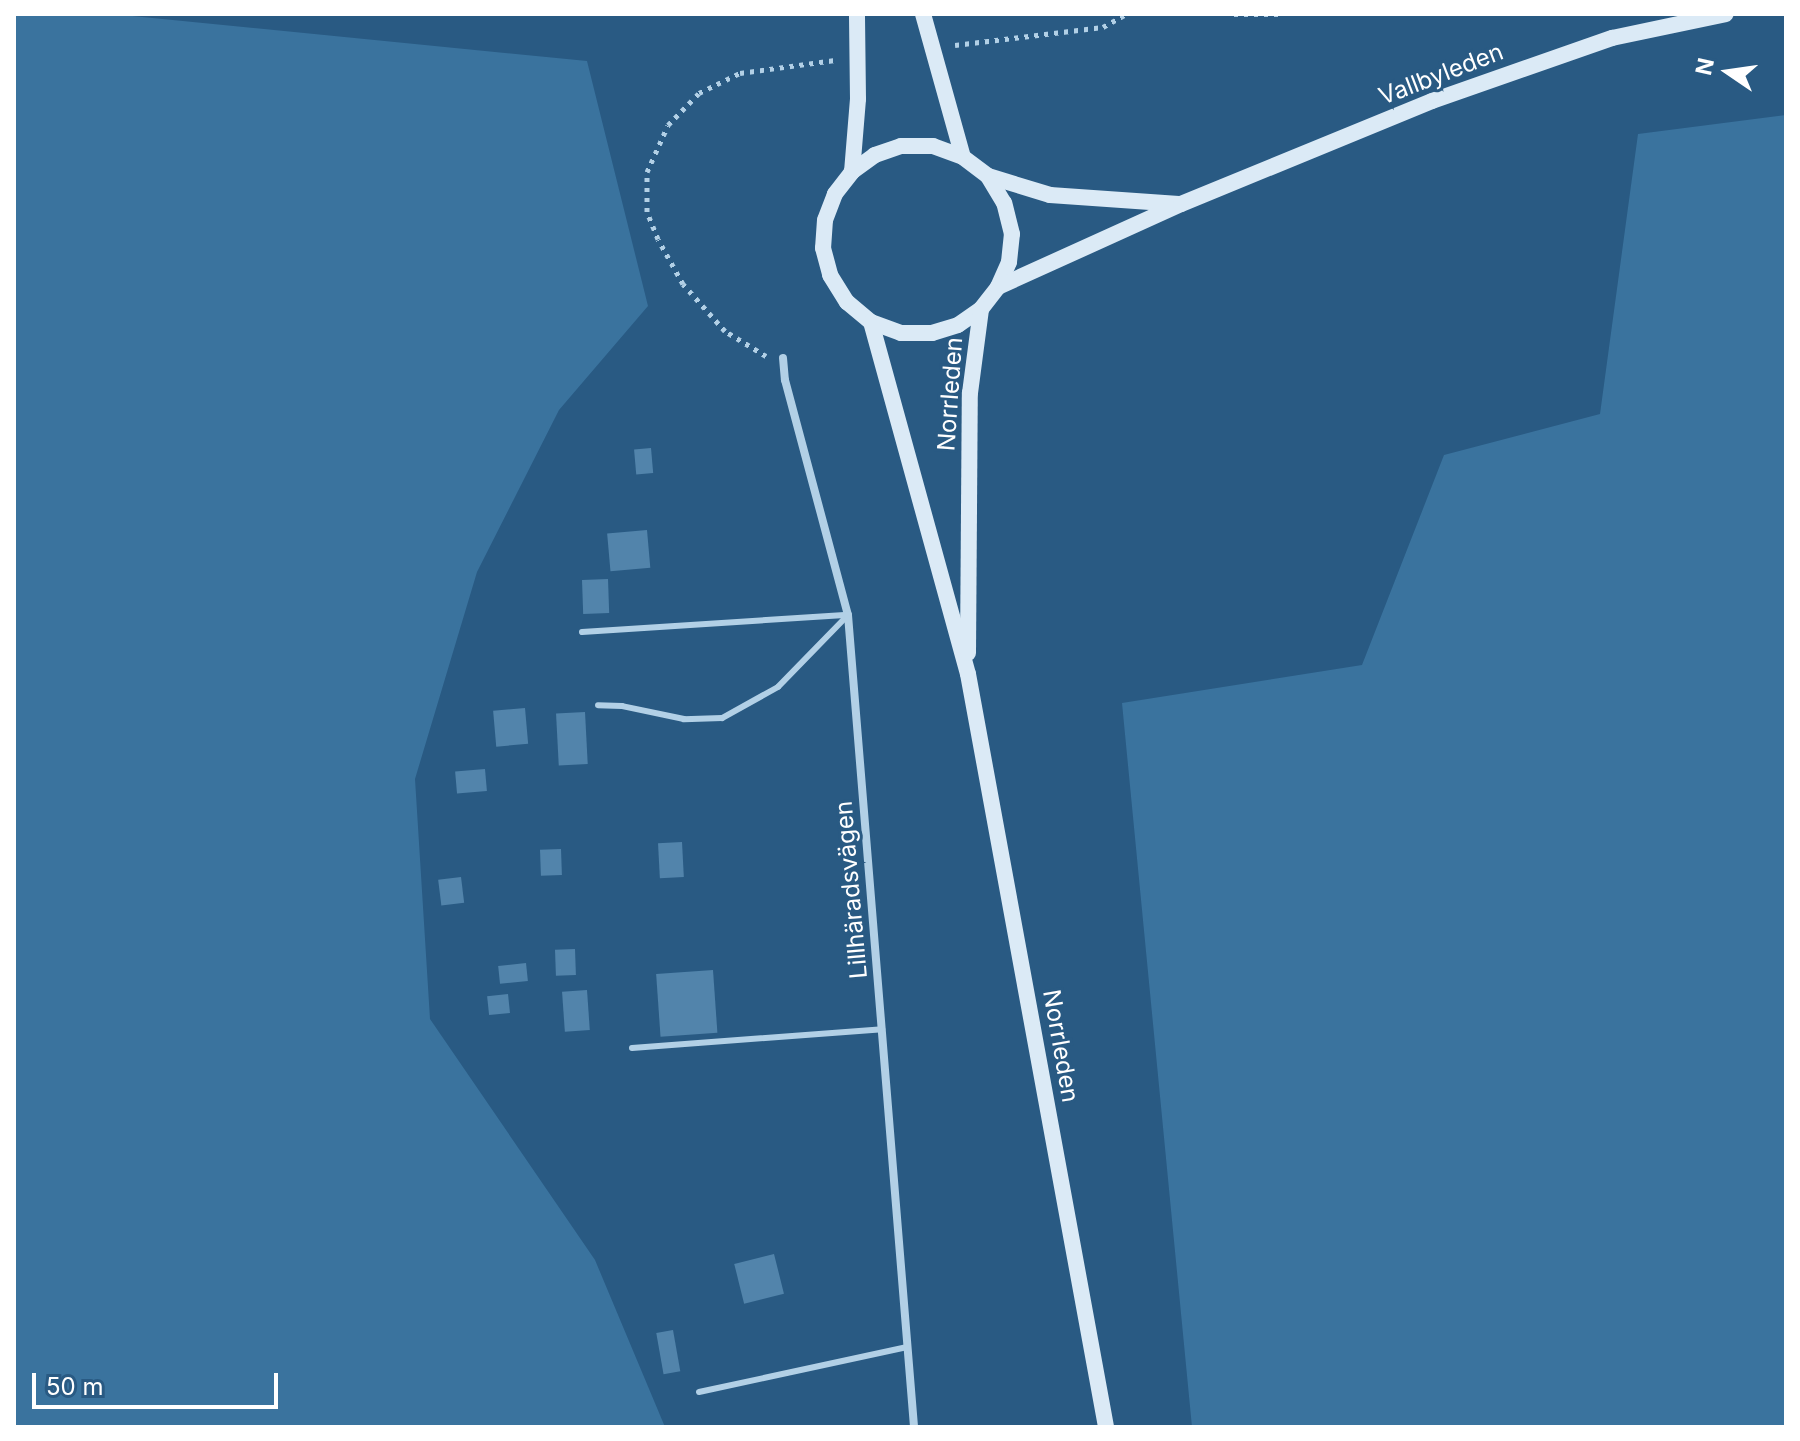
<!DOCTYPE html>
<meta charset="utf-8">
<style>
body{margin:0}
#map{position:relative;width:1800px;height:1441px;overflow:hidden;background:#295a83;font-family:Inter,sans-serif}
div>[style]{position:absolute}
.green>*{inset:0;background:#3a739e}
.building>*{inset:0;background:#5284ab;transform-origin:0 0}
.path>*{height:5px;margin-top:-2.5px;transform-origin:0;background:repeating-linear-gradient(90deg,#b2d0e6 0 4px,transparent 0 10px)}
.service>*{height:6px;margin:-3px;padding:0 3px;transform-origin:3px;border-radius:3px;background:#b2d0e6}
.minor>*{height:8px;margin:-4px;padding:0 4px;transform-origin:4px;border-radius:4px;background:#b2d0e6}
.secondary>*{height:16px;margin:-8px;padding:0 8px;transform-origin:8px;border-radius:8px;background:#dbeaf6}
span{translate:-50% -50%;white-space:nowrap;text-align:center;line-height:1.15;-webkit-text-stroke:6px #295a83;paint-order:stroke}
.street-label{font-size:24px;color:#fff}
.frame{position:absolute;inset:0;border:16px solid #fff;pointer-events:none}
.north{position:absolute;left:1688px;top:32px;width:80px;height:80px;-webkit-text-stroke:6px #295a83;paint-order:stroke;rotate:283deg;font-size:22px;font-weight:700;line-height:32px;text-align:center;color:#fff}
.north::after{content:'';display:block;margin:auto;width:28px;height:36px;background:#fff;clip-path:polygon(50% 0,100% 100%,50% 72%,0 100%)}
.scale{position:absolute;left:32px;top:1373px;width:246px;height:36px;box-sizing:border-box;border:4px solid #fff;border-top:0;padding-left:10px;font-size:24px;line-height:28px;white-space:nowrap;color:#fff;-webkit-text-stroke:6px #295a83;paint-order:stroke}
</style>
<div id="map">
<div class="green">
<i style="clip-path:polygon(14px 14px,112px 14px,587px 61px,648px 306px,559px 410px,477px 572px,415px 779px,430px 1019px,595px 1260px,665px 1427px,14px 1427px)"></i>
<i style="clip-path:polygon(1786px 115px,1786px 1427px,1192px 1427px,1122px 703px,1362px 665px,1444px 455px,1600px 414px,1638px 134px)"></i>
</div>
<div class="building">
<i style="left:651px;top:448px;width:25px;height:17px;rotate:85deg"></i>
<i style="left:647px;top:530px;width:38px;height:40px;rotate:85deg"></i>
<i style="left:608px;top:579px;width:34px;height:26px;rotate:88deg"></i>
<i style="left:525px;top:708px;width:36px;height:32px;rotate:85deg"></i>
<i style="left:585px;top:712px;width:52px;height:29px;rotate:87deg"></i>
<i style="left:485px;top:769px;width:22px;height:30px;rotate:85deg"></i>
<i style="left:682px;top:842px;width:35px;height:24px;rotate:87deg"></i>
<i style="left:561px;top:849px;width:26px;height:21px;rotate:88deg"></i>
<i style="left:461px;top:877px;width:26px;height:23px;rotate:83deg"></i>
<i style="left:575px;top:949px;width:26px;height:20px;rotate:88deg"></i>
<i style="left:526px;top:963px;width:18px;height:28px;rotate:84deg"></i>
<i style="left:713px;top:970px;width:63px;height:57px;rotate:86deg"></i>
<i style="left:587px;top:990px;width:40px;height:25px;rotate:86deg"></i>
<i style="left:508px;top:994px;width:19px;height:21px;rotate:84deg"></i>
<i style="left:774px;top:1254px;width:41px;height:41px;rotate:76deg"></i>
<i style="left:673px;top:1330px;width:42px;height:17px;rotate:80deg"></i>
</div>
<div class="path">
<i style="left:1234px;top:14px;width:46px"></i>
<i style="left:955px;top:45px;width:149px;rotate:-6.9deg"></i>
<i style="left:1103px;top:27px;width:26px;rotate:-29deg"></i>
<i style="left:766px;top:356px;width:48px;rotate:-148.6deg"></i>
<i style="left:725px;top:331px;width:63px;rotate:-131.8deg"></i>
<i style="left:683px;top:284px;width:51px;rotate:-119.1deg"></i>
<i style="left:658px;top:239px;width:29px;rotate:-112deg"></i>
<i style="left:647px;top:212px;width:40px;rotate:-90deg"></i>
<i style="left:647px;top:172px;width:51px;rotate:-65.9deg"></i>
<i style="left:668px;top:125px;width:45px;rotate:-45.9deg"></i>
<i style="left:699px;top:93px;width:46px;rotate:-26deg"></i>
<i style="left:740px;top:73px;width:96px;rotate:-7.8deg"></i>
</div>
<div class="service">
<i style="left:582px;top:632px;width:267px;rotate:-3.7deg"></i>
<i style="left:848px;top:615px;width:100px;rotate:134.2deg"></i>
<i style="left:778px;top:687px;width:64px;rotate:151deg"></i>
<i style="left:722px;top:718px;width:38px;rotate:178deg"></i>
<i style="left:684px;top:719px;width:63px;rotate:-168.2deg"></i>
<i style="left:622px;top:706px;width:24px;rotate:-178deg"></i>
<i style="left:632px;top:1048px;width:251px;rotate:-4.3deg"></i>
<i style="left:699px;top:1392px;width:213px;rotate:-12.2deg"></i>
</div>
<div class="minor">
<i style="left:783px;top:358px;width:22px;rotate:85deg"></i>
<i style="left:785px;top:380px;width:243px;rotate:75deg"></i>
<i style="left:848px;top:615px;width:815px;rotate:85.35deg"></i>
</div>
<div class="secondary">
<i style="left:923px;top:14px;width:148px;rotate:74.4deg"></i>
<i style="left:852px;top:172px;width:73px;rotate:-85.3deg"></i>
<i style="left:858px;top:99px;width:85px;rotate:-90.7deg"></i>
<i style="left:988px;top:176px;width:65px;rotate:17deg"></i>
<i style="left:1050px;top:195px;width:129px;rotate:4deg"></i>
<i style="left:998px;top:287px;width:27px;rotate:-66deg"></i>
<i style="left:1009px;top:262px;width:28px;rotate:-84deg"></i>
<i style="left:1012px;top:234px;width:32px;rotate:-104deg"></i>
<i style="left:1004px;top:203px;width:31px;rotate:-121deg"></i>
<i style="left:988px;top:176px;width:31px;rotate:-143deg"></i>
<i style="left:963px;top:157px;width:32px;rotate:-160deg"></i>
<i style="left:933px;top:146px;width:32px;rotate:180deg"></i>
<i style="left:901px;top:146px;width:28px;rotate:161deg"></i>
<i style="left:875px;top:155px;width:29px;rotate:144deg"></i>
<i style="left:852px;top:172px;width:28px;rotate:128deg"></i>
<i style="left:835px;top:194px;width:28px;rotate:111deg"></i>
<i style="left:825px;top:220px;width:28px;rotate:94deg"></i>
<i style="left:823px;top:248px;width:28px;rotate:75deg"></i>
<i style="left:830px;top:275px;width:32px;rotate:58deg"></i>
<i style="left:847px;top:302px;width:31px;rotate:40deg"></i>
<i style="left:871px;top:322px;width:32px;rotate:20deg"></i>
<i style="left:901px;top:333px;width:31px"></i>
<i style="left:932px;top:333px;width:27px;rotate:-17deg"></i>
<i style="left:958px;top:325px;width:28px;rotate:-35deg"></i>
<i style="left:981px;top:309px;width:28px;rotate:-52deg"></i>
<i style="left:998px;top:287px;width:201px;rotate:-24.4deg"></i>
<i style="left:1181px;top:204px;width:271px;rotate:-22.3deg"></i>
<i style="left:1432px;top:101px;width:191px;rotate:-19.3deg"></i>
<i style="left:1612px;top:38px;width:116px;rotate:-11.9deg"></i>
<i style="left:871px;top:322px;width:365px;rotate:74.6deg"></i>
<i style="left:968px;top:674px;width:766px;rotate:79.61deg"></i>
<i style="left:968px;top:653px;width:260px;rotate:-89.6deg"></i>
<i style="left:970px;top:393px;width:85px;rotate:-82.5deg"></i>
</div>
<div class="street-label">
<span style="left:1441px;top:74px;rotate:-21deg">Vallbyleden</span>
<span style="left:950px;top:394px;rotate:-86deg">Norrleden</span>
<span style="left:851px;top:890px;rotate:-95deg">Lillhäradsvägen</span>
<span style="left:1061px;top:1046px;rotate:80deg">Norrleden</span>
</div>
<div class="frame"></div>
<div class="north">N</div>
<div class="scale">50 m</div>
</div>
